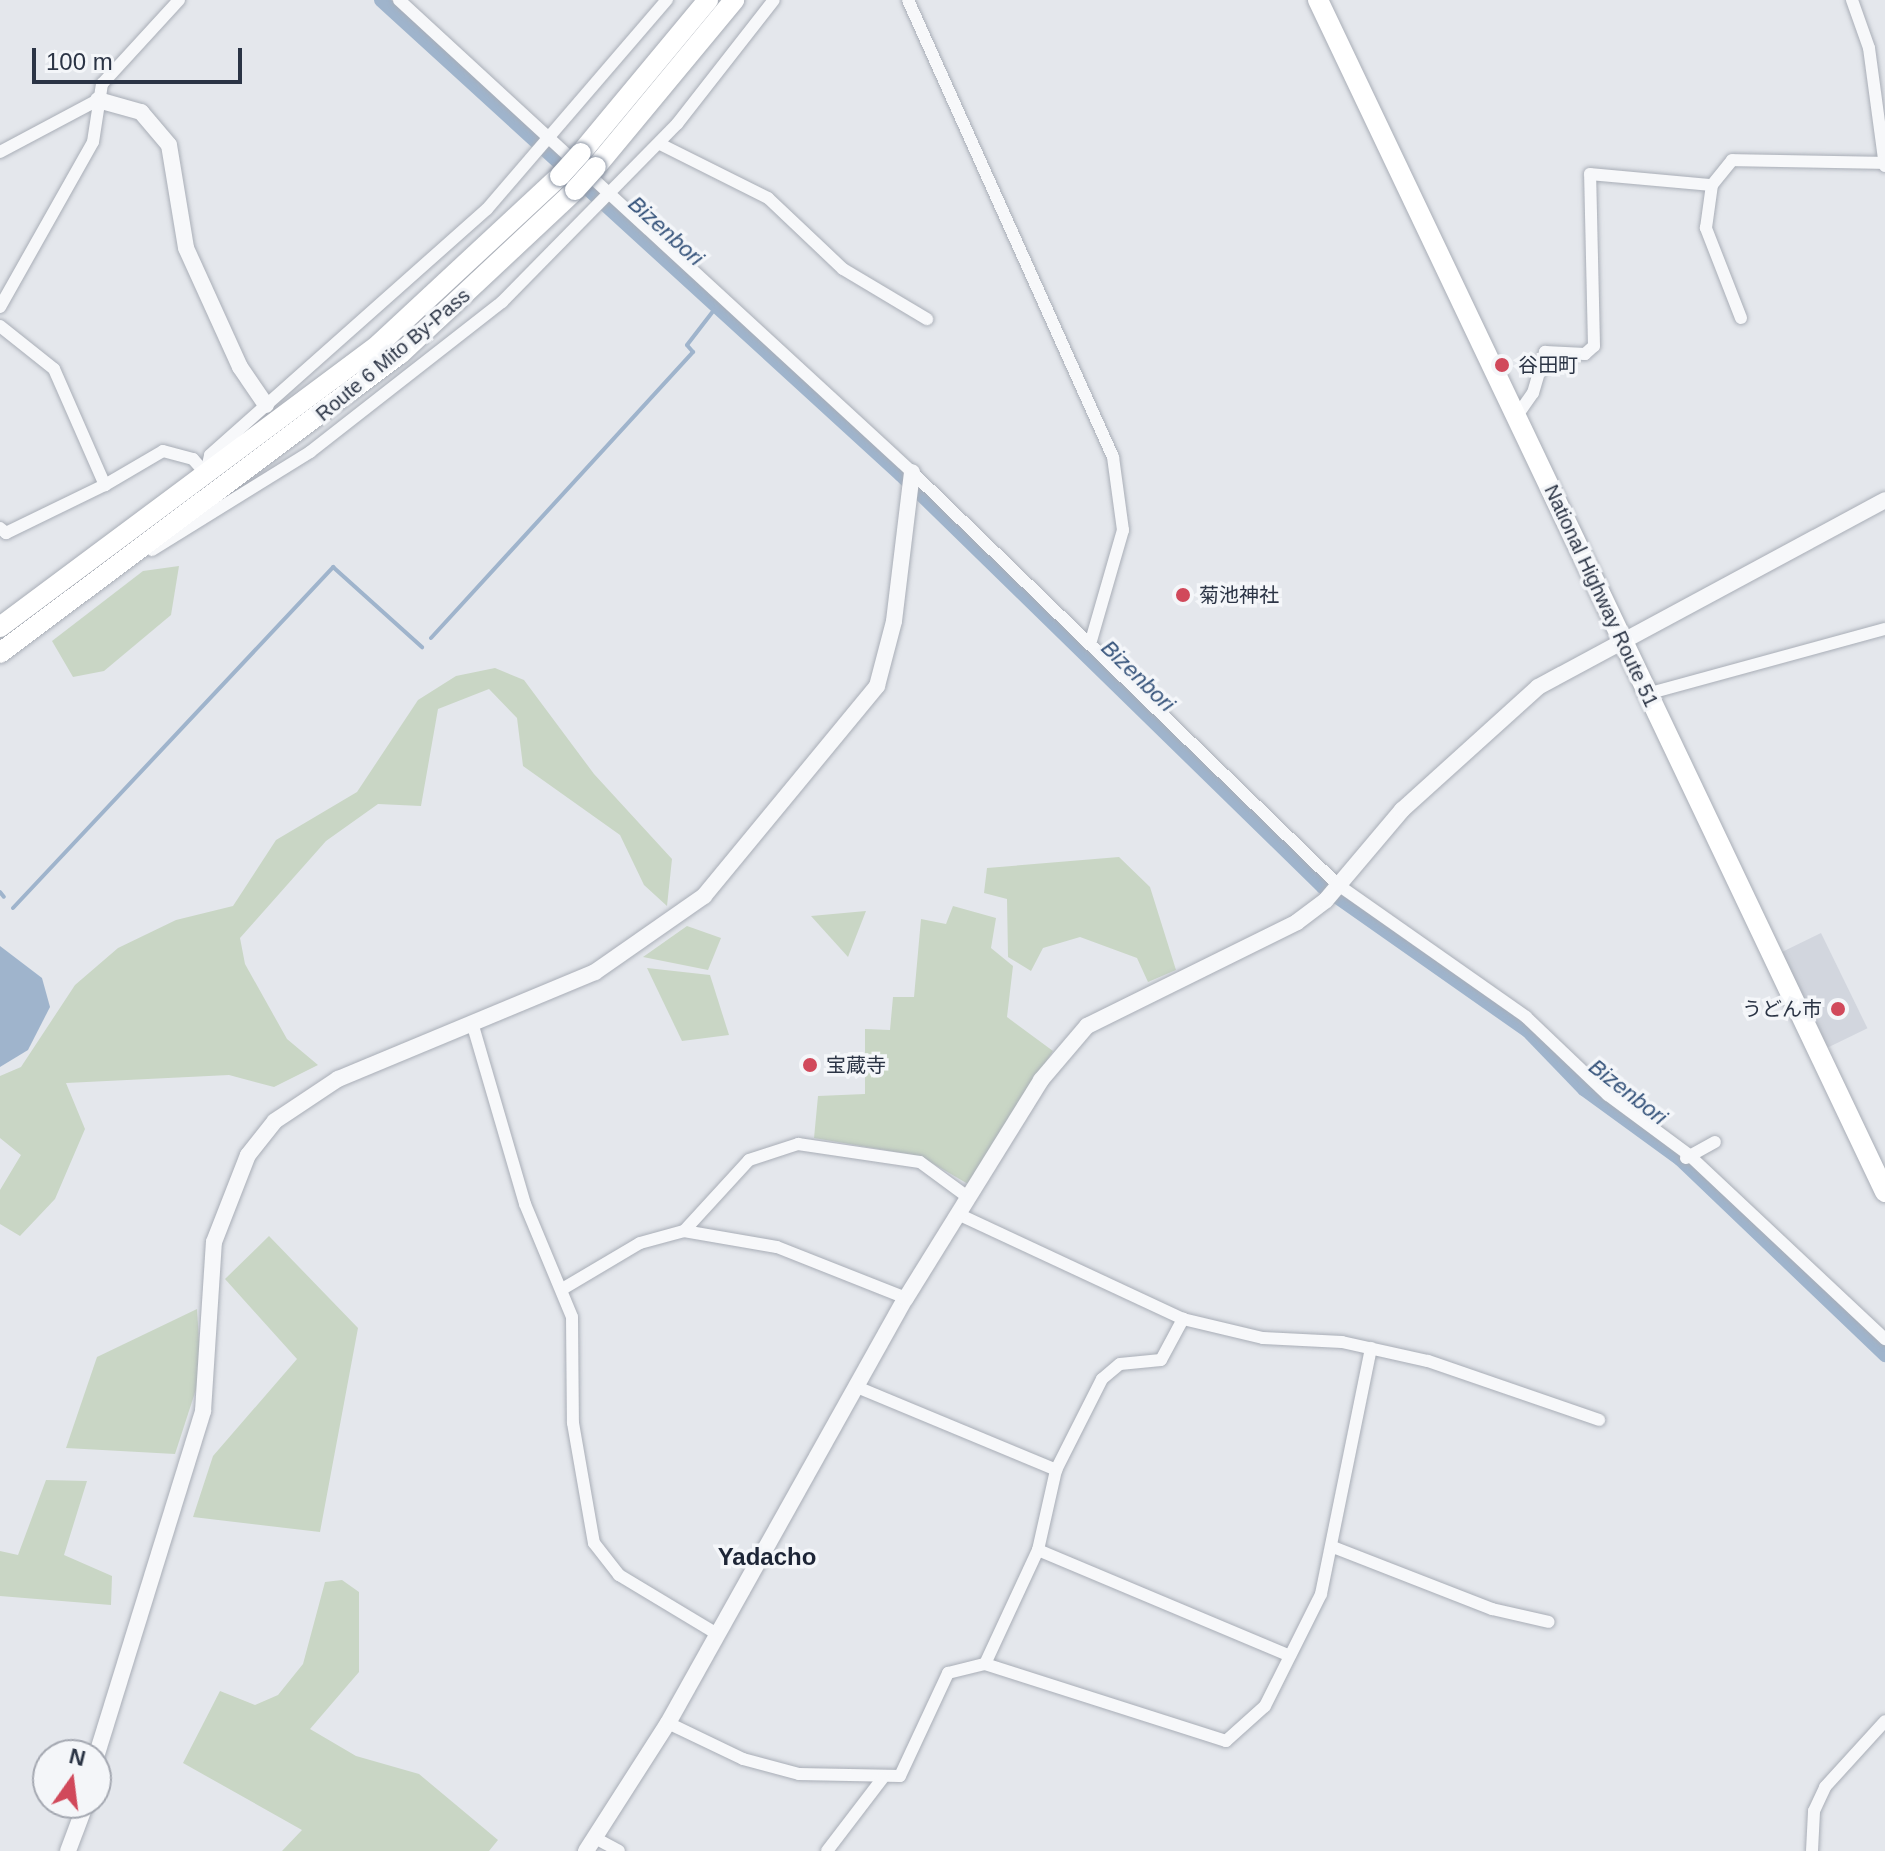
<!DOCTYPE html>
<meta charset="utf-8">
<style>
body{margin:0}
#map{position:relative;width:1885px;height:1851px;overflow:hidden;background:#e4e7ec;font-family:Arial,"Noto Sans JP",sans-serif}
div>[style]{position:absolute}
.built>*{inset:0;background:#d2d6de;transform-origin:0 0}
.green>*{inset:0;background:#c9d6c5}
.water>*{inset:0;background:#9fb4cc}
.stream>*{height:4px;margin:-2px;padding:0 2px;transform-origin:2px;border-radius:2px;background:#9fb4cc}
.canal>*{height:14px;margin:-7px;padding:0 7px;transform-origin:7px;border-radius:7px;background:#9fb4cc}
.roads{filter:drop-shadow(0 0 2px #a9aeb7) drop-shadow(0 0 2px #a9aeb7)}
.minor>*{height:12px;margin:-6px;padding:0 6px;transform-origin:6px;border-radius:6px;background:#f7f8fa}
.tertiary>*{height:16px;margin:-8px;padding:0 8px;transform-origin:8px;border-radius:8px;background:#f7f8fa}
.trunk>*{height:20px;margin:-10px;padding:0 10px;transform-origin:10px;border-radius:10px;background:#fff}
.bridges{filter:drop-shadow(0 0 2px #8b94a3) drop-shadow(0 0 2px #8b94a3)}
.trunk-bridge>*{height:20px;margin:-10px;padding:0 10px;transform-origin:10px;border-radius:10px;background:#fff}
.dots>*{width:22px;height:22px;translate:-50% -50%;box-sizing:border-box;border:4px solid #f4f6f9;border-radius:50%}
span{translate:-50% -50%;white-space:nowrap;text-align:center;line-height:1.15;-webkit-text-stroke:7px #f4f6f9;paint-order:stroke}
.street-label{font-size:20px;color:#2b3445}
.poi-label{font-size:20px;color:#2b3445}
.left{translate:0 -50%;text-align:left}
.right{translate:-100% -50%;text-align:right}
.water-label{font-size:22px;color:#34527a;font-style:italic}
.quarter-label{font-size:24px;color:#1d2536;font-weight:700}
.north{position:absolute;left:32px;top:1739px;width:80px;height:80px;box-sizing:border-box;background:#f4f6f9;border:2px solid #a4a8b1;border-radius:50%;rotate:14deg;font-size:22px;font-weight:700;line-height:32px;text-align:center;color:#2b3445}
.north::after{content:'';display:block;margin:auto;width:28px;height:36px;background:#d1495b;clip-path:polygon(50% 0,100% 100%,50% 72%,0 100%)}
.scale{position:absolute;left:32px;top:48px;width:210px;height:36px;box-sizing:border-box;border:4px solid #2b3445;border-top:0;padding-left:10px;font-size:24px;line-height:28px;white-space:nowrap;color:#2b3445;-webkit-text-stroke:6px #f4f6f9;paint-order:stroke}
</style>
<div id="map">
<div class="built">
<i style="left:1821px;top:933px;width:106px;height:44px;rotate:64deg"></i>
</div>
<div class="green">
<i style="clip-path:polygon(179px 566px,171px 615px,104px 671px,73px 677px,52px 641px,143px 571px)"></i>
<i style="clip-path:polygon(495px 668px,524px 680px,594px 774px,672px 859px,667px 906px,644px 885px,620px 835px,523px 766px,517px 718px,489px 689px,438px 709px,421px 806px,378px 804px,326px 841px,240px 938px,245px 964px,287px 1039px,318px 1065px,274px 1087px,229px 1075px,66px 1083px,85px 1129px,55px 1199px,20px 1236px,0 1224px,0 1190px,21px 1155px,0 1138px,0 1076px,21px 1067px,75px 985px,118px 948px,176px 920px,233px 906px,276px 840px,357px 792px,418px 700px,456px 676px)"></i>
<i style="clip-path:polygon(1119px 857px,1150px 887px,1176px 970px,1148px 982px,1137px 958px,1080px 937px,1043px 948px,1031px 971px,1008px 957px,1007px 899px,984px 893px,987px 868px)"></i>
<i style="clip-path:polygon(953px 906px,996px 918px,991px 948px,1013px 966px,1007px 1017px,1053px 1051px,968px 1184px,920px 1156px,814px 1138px,818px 1096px,865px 1094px,865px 1029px,890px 1030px,893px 997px,914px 997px,921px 919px,946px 924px)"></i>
<i style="clip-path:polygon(866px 911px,848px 957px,811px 916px)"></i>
<i style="clip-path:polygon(687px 926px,721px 938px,708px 970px,643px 957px)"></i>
<i style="clip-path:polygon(647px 968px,710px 975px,729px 1035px,682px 1041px)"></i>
<i style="clip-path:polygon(269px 1236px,358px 1328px,320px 1532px,193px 1517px,213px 1456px,297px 1359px,225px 1279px)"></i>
<i style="clip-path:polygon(197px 1309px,201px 1374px,175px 1454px,66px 1448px,97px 1357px)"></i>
<i style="clip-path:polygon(46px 1480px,87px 1481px,64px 1555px,112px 1576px,111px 1605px,0 1596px,0 1551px,18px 1555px)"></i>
<i style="clip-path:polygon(342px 1580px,359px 1592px,359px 1672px,310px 1729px,356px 1756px,419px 1774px,498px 1840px,489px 1851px,282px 1851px,302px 1830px,183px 1763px,220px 1691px,255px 1705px,278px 1695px,303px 1664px,325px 1582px)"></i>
</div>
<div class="water">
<i style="clip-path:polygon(0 946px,42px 978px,50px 1007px,28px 1050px,0 1067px)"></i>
</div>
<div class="stream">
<i style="left:431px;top:638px;width:388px;rotate:-47.5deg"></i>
<i style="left:693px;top:352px;width:9px;rotate:-131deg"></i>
<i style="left:687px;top:345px;width:49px;rotate:-52.4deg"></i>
<i style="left:0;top:892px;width:6px;rotate:51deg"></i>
<i style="left:13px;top:908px;width:468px;rotate:-46.8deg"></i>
<i style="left:333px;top:567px;width:120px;rotate:42deg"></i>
</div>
<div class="canal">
<i style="left:381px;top:0;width:704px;rotate:42.41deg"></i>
<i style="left:901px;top:475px;width:590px;rotate:44.31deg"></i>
<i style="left:1323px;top:887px;width:251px;rotate:35.1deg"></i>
<i style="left:1528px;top:1031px;width:81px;rotate:46deg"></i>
<i style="left:1584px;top:1089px;width:119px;rotate:36.1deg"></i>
<i style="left:1680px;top:1159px;width:284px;rotate:43.7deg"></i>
</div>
<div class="roads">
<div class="minor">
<i style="left:399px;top:0;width:697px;rotate:42.62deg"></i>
<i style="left:912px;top:472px;width:592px;rotate:44.11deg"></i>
<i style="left:1337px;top:884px;width:231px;rotate:35.1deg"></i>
<i style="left:1526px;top:1017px;width:113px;rotate:43.6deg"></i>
<i style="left:1608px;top:1095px;width:101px;rotate:36.5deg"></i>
<i style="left:1689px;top:1155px;width:269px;rotate:43.2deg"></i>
<i style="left:908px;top:0;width:501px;rotate:65.84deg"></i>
<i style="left:1113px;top:457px;width:74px;rotate:82.2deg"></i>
<i style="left:1123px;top:530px;width:116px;rotate:106.1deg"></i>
<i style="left:1852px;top:0;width:51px;rotate:70.5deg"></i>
<i style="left:1869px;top:48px;width:119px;rotate:82.3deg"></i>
<i style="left:660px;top:144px;width:121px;rotate:26.6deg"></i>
<i style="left:768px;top:198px;width:103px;rotate:43.4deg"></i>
<i style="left:843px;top:269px;width:98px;rotate:30.8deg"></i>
<i style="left:0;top:152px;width:111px;rotate:-28deg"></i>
<i style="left:0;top:307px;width:189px;rotate:-60.6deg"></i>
<i style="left:93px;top:142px;width:59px;rotate:-81.2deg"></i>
<i style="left:102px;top:84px;width:114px;rotate:-47.5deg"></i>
<i style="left:1741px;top:318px;width:97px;rotate:-111.3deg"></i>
<i style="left:1706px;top:228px;width:43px;rotate:-82.1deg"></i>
<i style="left:1712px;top:185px;width:32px;rotate:-51deg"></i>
<i style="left:1732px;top:160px;width:151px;rotate:1.1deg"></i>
<i style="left:0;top:326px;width:69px;rotate:38.5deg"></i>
<i style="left:54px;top:369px;width:127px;rotate:66.3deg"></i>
<i style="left:105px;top:485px;width:67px;rotate:-30.4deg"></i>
<i style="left:163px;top:451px;width:31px;rotate:15deg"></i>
<i style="left:193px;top:459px;width:20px;rotate:49deg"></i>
<i style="left:1516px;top:417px;width:29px;rotate:-55deg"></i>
<i style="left:1533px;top:393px;width:43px;rotate:-73.7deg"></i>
<i style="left:1545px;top:352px;width:40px;rotate:2.9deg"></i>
<i style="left:1585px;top:354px;width:12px;rotate:-42deg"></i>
<i style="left:1594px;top:346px;width:172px;rotate:-91.3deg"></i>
<i style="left:1590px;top:174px;width:122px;rotate:5.2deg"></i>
<i style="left:206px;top:473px;width:18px;rotate:-77deg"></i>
<i style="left:210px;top:455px;width:370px;rotate:-41.6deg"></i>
<i style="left:487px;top:209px;width:276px;rotate:-49.3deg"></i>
<i style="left:0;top:528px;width:8px;rotate:40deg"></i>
<i style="left:6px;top:533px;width:110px;rotate:-25.9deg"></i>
<i style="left:152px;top:550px;width:186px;rotate:-31.8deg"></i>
<i style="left:310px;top:452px;width:244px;rotate:-38deg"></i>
<i style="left:502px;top:302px;width:250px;rotate:-45.5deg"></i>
<i style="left:677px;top:124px;width:157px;rotate:-52deg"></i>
<i style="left:1647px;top:694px;width:247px;rotate:-15.3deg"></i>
<i style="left:473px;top:1026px;width:185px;rotate:73.7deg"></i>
<i style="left:525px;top:1204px;width:122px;rotate:67.4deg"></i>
<i style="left:572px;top:1317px;width:106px;rotate:89.5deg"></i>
<i style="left:573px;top:1423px;width:122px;rotate:80.1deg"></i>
<i style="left:594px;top:1543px;width:41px;rotate:52deg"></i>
<i style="left:619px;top:1575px;width:114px;rotate:31deg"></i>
<i style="left:1686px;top:1158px;width:33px;rotate:-29deg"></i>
<i style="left:958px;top:1214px;width:248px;rotate:25deg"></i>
<i style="left:1183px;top:1319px;width:82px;rotate:13.4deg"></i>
<i style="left:1263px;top:1338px;width:79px;rotate:2.9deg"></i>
<i style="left:1342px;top:1342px;width:88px;rotate:12.5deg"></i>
<i style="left:1428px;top:1361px;width:181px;rotate:19deg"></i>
<i style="left:684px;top:1231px;width:96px;rotate:-47.5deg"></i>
<i style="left:749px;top:1160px;width:52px;rotate:-18.1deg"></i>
<i style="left:798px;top:1144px;width:123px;rotate:8.4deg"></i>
<i style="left:920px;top:1162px;width:61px;rotate:36.3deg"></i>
<i style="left:564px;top:1288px;width:88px;rotate:-30.6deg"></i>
<i style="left:640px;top:1243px;width:46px;rotate:-15.3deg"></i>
<i style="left:684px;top:1231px;width:94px;rotate:9.8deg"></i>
<i style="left:777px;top:1247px;width:139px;rotate:21.6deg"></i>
<i style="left:857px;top:1387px;width:216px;rotate:22.6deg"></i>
<i style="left:1333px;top:1547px;width:171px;rotate:21.3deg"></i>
<i style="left:1492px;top:1609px;width:58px;rotate:12.8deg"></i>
<i style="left:1038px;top:1550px;width:273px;rotate:22.8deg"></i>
<i style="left:985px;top:1664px;width:126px;rotate:-65.1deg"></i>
<i style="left:1038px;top:1550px;width:82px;rotate:-77.3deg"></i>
<i style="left:1056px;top:1470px;width:102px;rotate:-63.2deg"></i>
<i style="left:1102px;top:1379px;width:23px;rotate:-40deg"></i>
<i style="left:1120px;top:1364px;width:41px;rotate:-5.6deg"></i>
<i style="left:1161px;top:1360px;width:47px;rotate:-61.8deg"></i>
<i style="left:668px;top:1723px;width:83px;rotate:25.6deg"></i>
<i style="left:743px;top:1759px;width:58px;rotate:15deg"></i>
<i style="left:799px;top:1774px;width:101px;rotate:1.1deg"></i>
<i style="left:900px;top:1776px;width:114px;rotate:-65deg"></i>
<i style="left:948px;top:1673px;width:38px;rotate:-14deg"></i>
<i style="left:985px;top:1664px;width:253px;rotate:17.7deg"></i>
<i style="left:1226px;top:1741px;width:52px;rotate:-41.9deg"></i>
<i style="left:1265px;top:1706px;width:125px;rotate:-63.4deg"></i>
<i style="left:1321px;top:1594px;width:251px;rotate:-78.5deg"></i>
<i style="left:595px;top:1838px;width:27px;rotate:28deg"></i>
<i style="left:827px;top:1851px;width:91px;rotate:-52.6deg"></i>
<i style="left:1812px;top:1851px;width:40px;rotate:-87.1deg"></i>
<i style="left:1814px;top:1811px;width:26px;rotate:-65deg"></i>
<i style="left:1825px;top:1787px;width:89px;rotate:-47.7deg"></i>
</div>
<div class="tertiary">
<i style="left:98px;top:100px;width:45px;rotate:15.6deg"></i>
<i style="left:141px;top:112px;width:43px;rotate:49.7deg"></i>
<i style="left:169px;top:145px;width:104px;rotate:80.6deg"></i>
<i style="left:186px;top:248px;width:131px;rotate:65.6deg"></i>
<i style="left:240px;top:367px;width:46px;rotate:55.6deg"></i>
<i style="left:96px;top:1757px;width:362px;rotate:-72.8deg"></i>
<i style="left:203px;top:1411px;width:169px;rotate:-86.3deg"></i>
<i style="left:214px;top:1242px;width:93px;rotate:-68.7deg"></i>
<i style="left:248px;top:1155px;width:43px;rotate:-51.5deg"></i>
<i style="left:275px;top:1121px;width:76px;rotate:-33.7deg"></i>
<i style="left:338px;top:1079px;width:278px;rotate:-22.6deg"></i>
<i style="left:595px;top:972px;width:133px;rotate:-34.9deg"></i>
<i style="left:704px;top:896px;width:272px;rotate:-50.5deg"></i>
<i style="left:877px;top:686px;width:67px;rotate:-75.3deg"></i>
<i style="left:894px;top:621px;width:150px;rotate:-83.1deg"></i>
<i style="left:68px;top:1851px;width:51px;rotate:-69.4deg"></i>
<i style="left:586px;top:1851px;width:152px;rotate:-57.4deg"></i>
<i style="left:668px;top:1723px;width:487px;rotate:-60.8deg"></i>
<i style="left:906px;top:1298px;width:256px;rotate:-58.2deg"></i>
<i style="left:1041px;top:1080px;width:71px;rotate:-49.6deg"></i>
<i style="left:1087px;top:1026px;width:234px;rotate:-26.3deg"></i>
<i style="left:1297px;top:922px;width:36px;rotate:-37deg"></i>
<i style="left:1326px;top:900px;width:118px;rotate:-49.8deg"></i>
<i style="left:1402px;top:810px;width:183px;rotate:-42.1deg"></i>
<i style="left:1538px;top:687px;width:394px;rotate:-28.3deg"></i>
</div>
<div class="trunk">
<i style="left:1318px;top:0;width:1320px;rotate:64.56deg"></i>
<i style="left:581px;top:153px;width:199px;rotate:-50.3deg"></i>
<i style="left:596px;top:167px;width:217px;rotate:-50.4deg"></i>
<i style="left:0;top:627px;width:473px;rotate:-36.7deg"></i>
<i style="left:379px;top:344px;width:247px;rotate:-42.9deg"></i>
<i style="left:0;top:653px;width:499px;rotate:-36.8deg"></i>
<i style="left:400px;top:354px;width:240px;rotate:-43.1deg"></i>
</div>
</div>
<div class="bridges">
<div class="trunk-bridge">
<i style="left:560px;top:176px;width:31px;rotate:-48deg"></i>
<i style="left:575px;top:190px;width:31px;rotate:-48deg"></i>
</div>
</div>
<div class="dots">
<i style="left:1502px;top:365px;background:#d1495b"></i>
<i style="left:1183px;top:595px;background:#d1495b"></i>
<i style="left:1838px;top:1009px;background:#d1495b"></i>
<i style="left:810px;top:1065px;background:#d1495b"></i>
</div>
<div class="street-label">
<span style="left:393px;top:355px;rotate:-40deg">Route 6 Mito By-Pass</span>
<span style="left:1601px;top:596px;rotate:65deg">National Highway Route 51</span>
</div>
<div class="poi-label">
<span class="left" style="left:1518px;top:365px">谷田町</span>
<span class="left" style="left:1199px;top:595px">菊池神社</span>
<span class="right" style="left:1822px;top:1009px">うどん市</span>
<span class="left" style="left:826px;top:1065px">宝蔵寺</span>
</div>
<div class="water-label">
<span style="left:666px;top:231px;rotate:42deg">Bizenbori</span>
<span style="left:1138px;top:676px;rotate:44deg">Bizenbori</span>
<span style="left:1628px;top:1092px;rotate:38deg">Bizenbori</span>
</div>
<div class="quarter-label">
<span style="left:767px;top:1557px">Yadacho</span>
</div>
<div class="north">N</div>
<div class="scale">100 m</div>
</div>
